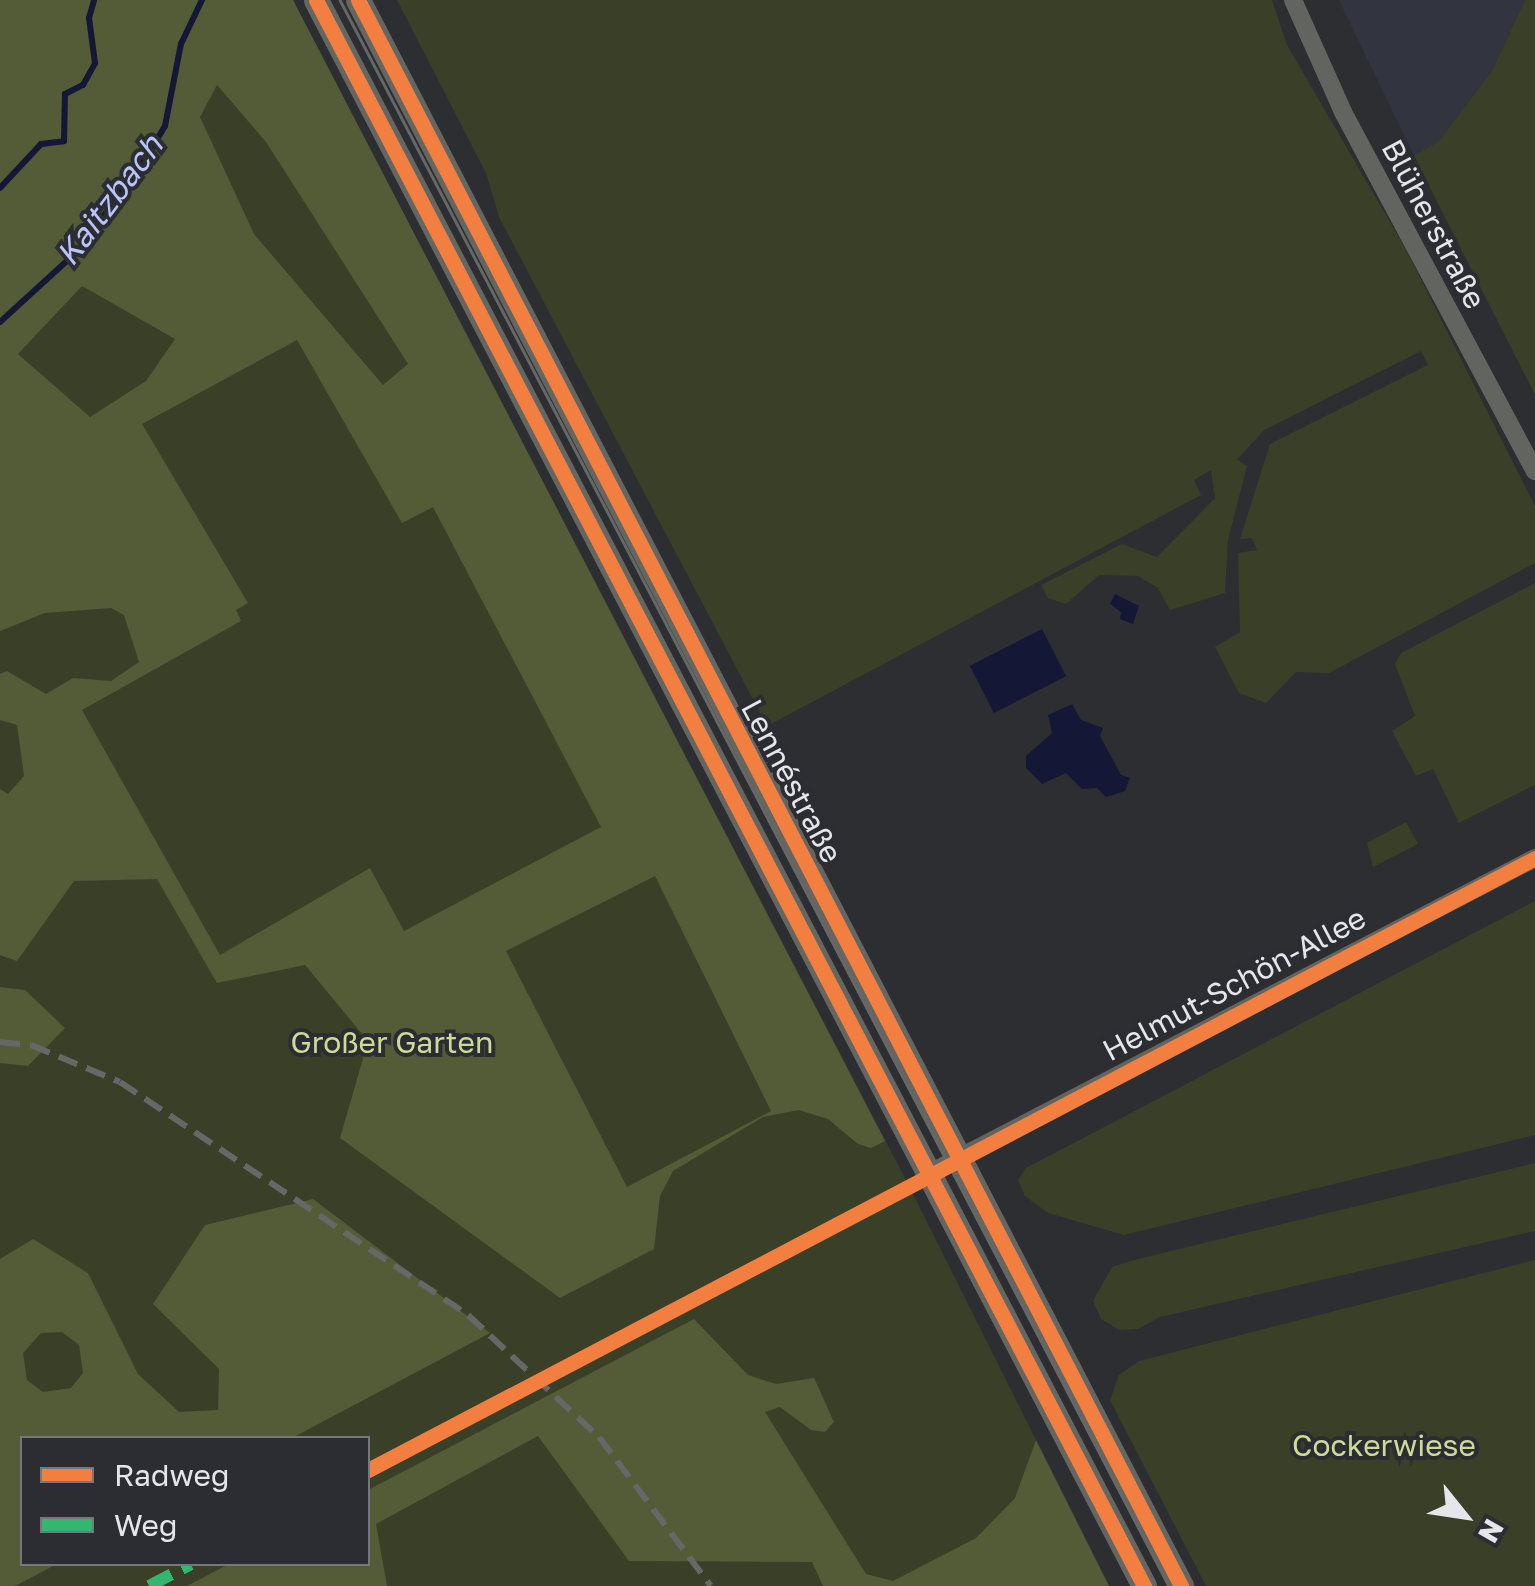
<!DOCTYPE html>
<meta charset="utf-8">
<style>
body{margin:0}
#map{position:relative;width:1535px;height:1586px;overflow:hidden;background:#2d2e32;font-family:"Golos Text",sans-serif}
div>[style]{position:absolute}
.built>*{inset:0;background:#323540}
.green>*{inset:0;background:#3a3f28}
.forest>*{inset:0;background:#535b37}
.water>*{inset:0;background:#141736;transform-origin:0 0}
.stream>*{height:6px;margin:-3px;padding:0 3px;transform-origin:3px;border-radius:3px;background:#141736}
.minor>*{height:18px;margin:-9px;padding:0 9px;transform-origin:9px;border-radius:9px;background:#62645f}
.secondary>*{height:25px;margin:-12.5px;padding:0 12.5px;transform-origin:12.5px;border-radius:12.5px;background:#646661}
.tram>*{height:2.5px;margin:-1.25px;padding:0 1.25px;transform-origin:1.25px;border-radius:1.25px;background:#666767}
.rail>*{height:6px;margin-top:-3px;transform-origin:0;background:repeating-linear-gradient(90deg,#666767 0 20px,transparent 0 30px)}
.quiet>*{height:12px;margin-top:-6px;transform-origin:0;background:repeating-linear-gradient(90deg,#33b770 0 25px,transparent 0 37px)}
.cycleway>*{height:15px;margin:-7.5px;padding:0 7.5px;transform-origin:7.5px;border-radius:7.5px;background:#f27e40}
span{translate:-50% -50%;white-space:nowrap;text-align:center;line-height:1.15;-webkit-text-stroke:8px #2c2d33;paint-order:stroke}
.street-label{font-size:30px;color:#e5e6ea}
.park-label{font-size:30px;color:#ccdc96}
.water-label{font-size:32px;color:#b9c4f8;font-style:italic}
.legend{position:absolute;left:20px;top:1436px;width:350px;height:130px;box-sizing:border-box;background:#2c2d33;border:2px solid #76777c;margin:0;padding:12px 18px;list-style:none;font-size:30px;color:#e5e6ea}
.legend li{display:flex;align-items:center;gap:20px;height:50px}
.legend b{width:50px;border:2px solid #76777c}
.north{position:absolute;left:1415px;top:1466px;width:100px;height:100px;-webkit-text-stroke:8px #2c2d33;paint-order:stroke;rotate:120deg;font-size:28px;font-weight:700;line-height:40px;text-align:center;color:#e5e6ea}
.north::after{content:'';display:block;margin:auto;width:35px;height:45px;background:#e5e6ea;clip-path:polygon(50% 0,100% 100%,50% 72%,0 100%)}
</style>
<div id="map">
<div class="built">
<i style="clip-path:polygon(1339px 0,1525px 0,1492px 71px,1439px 141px,1414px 156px)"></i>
</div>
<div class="green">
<i style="clip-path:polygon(evenodd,0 0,293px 0,908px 1184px,1109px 1586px,0 1586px,0 0,22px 1438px,368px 1438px,368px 1564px,22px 1564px,22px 1438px)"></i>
<i style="clip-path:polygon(397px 0,1272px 0,1287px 45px,1404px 246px,1535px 506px,1535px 563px,1329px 673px,1296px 672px,1266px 703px,1239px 693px,1215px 647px,1240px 632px,1238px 553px,1257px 550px,1252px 538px,1240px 539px,1270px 444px,1428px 365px,1421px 351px,1264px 430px,1237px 460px,1247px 466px,1228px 540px,1225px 593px,1170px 610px,1158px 588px,1138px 576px,1099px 575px,1066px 604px,1048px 598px,1041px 585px,1122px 544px,1157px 557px,1215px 498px,1211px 470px,1194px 480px,1201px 495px,767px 726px,499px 217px,486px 173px)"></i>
<i style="clip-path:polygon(1525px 0,1535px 0,1535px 395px,1414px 156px,1439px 141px,1492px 71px)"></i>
<i style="clip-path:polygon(1535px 583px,1535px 785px,1459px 823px,1433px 769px,1416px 776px,1392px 731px,1415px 716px,1395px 664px,1401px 653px)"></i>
<i style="clip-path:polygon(1406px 822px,1418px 844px,1373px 867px,1367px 843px)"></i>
<i style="clip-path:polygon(1535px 901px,1535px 1135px,1124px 1235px,1048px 1213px,1025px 1196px,1018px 1180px,1026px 1168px)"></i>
<i style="clip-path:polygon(1535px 1163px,1535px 1231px,1160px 1317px,1138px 1329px,1119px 1330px,1101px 1319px,1093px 1301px,1112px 1267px,1134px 1260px)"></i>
<i style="clip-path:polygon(1535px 1260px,1535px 1586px,1206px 1586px,1110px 1400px,1119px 1375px,1139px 1361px)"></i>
</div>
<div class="forest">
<i style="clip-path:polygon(evenodd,0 0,293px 0,885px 1141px,871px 1148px,858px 1144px,828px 1119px,799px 1110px,763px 1117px,673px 1171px,660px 1196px,654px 1249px,560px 1298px,340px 1138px,368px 1041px,305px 965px,217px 983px,157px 879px,74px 881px,17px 961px,0 955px,0 789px,8px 794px,24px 776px,17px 725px,0 720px,0 674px,7px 671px,46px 694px,73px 678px,111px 681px,139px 662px,124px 615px,111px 608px,45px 613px,0 631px,0 0,217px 85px,266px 142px,408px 364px,383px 385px,254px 234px,200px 117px,217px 85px,0 0,82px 286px,175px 339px,146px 381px,90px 417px,18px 354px,82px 286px,0 0,297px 340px,402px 523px,433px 507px,601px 827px,404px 931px,370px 868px,220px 955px,82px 710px,241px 621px,236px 610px,248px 603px,142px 424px,297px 340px,0 0,655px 876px,771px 1111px,627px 1187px,506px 951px,655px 876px)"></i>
<i style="clip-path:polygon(0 987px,25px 990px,65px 1028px,28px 1066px,0 1063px)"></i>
<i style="clip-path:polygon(evenodd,313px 1199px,490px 1333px,292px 1438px,22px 1438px,22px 1564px,57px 1564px,15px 1586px,0 1586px,0 1259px,33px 1239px,88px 1273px,138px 1374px,179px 1412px,218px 1410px,219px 1369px,153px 1304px,205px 1225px,313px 1199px,62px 1332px,79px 1345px,83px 1373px,71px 1388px,43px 1392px,27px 1380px,23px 1353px,41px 1333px,62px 1332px)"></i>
<i style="clip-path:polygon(694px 1319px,748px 1375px,776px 1384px,814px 1378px,834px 1422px,825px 1432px,811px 1430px,780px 1407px,765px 1412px,866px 1574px,893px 1581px,976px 1538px,1015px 1498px,1036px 1440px,1109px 1586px,823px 1586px,812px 1562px,629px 1561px,538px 1436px,376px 1524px,387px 1586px,187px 1586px,229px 1564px,368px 1564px,368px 1490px)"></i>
</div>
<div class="water">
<i style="clip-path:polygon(1115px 594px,1139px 606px,1133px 624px,1120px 619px,1121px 612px,1110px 604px)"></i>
<i style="left:1042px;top:629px;width:53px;height:81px;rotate:63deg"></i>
<i style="clip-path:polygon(1072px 704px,1081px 720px,1103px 728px,1100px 736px,1121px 775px,1130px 778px,1125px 791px,1106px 797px,1097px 788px,1082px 789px,1066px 773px,1042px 784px,1026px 768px,1026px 756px,1052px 733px,1048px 715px)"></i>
</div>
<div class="stream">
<i style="left:0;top:188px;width:60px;rotate:-47deg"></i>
<i style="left:41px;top:144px;width:23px;rotate:-7deg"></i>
<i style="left:64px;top:141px;width:47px;rotate:-88.8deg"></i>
<i style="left:65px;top:94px;width:20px;rotate:-27deg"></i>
<i style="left:83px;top:85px;width:25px;rotate:-61deg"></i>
<i style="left:95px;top:63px;width:45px;rotate:-97.6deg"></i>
<i style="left:89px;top:18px;width:19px;rotate:-74deg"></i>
<i style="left:0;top:322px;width:108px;rotate:-42.4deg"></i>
<i style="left:80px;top:249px;width:120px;rotate:-54.5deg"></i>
<i style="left:150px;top:151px;width:29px;rotate:-59deg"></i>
<i style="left:165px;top:126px;width:84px;rotate:-79deg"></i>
<i style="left:181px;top:44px;width:49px;rotate:-64.5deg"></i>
</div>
<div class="minor">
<i style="left:1293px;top:0;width:123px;rotate:65.9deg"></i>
<i style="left:1343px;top:112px;width:407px;rotate:61.9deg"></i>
<i style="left:928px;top:1174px;width:684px;rotate:-27.5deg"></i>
</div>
<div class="secondary">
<i style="left:316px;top:0;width:1789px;rotate:62.43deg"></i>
<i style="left:358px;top:0;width:1787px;rotate:62.57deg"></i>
</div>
<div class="tram">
<i style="left:340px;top:0;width:1790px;rotate:62.4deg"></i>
</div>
<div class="rail">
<i style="left:0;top:1042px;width:31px;rotate:6deg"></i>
<i style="left:31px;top:1045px;width:96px;rotate:22.6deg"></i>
<i style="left:120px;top:1082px;width:419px;rotate:33.8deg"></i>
<i style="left:468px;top:1315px;width:179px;rotate:43deg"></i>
<i style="left:599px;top:1437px;width:186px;rotate:53.1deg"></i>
</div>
<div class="quiet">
<i style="left:149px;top:1586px;width:47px;rotate:-27.6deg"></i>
</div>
<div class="cycleway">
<i style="left:316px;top:0;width:1789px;rotate:62.43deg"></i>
<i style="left:358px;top:0;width:1787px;rotate:62.57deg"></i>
<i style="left:368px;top:1470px;width:1318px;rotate:-27.67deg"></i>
</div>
<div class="street-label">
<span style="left:1434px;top:224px;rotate:62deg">Blüherstraße</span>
<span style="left:792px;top:781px;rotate:62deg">Lennéstraße</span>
<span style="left:1234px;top:984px;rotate:-28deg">Helmut-Schön-Allee</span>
</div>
<div class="park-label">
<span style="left:392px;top:1042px">Großer Garten</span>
<span style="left:1384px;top:1445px">Cockerwiese</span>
</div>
<div class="water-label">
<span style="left:109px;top:200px;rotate:-53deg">Kaitzbach</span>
</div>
<ul class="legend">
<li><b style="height:12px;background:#f27e40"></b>Radweg</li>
<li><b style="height:12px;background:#33b770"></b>Weg</li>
</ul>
<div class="north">N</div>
</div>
